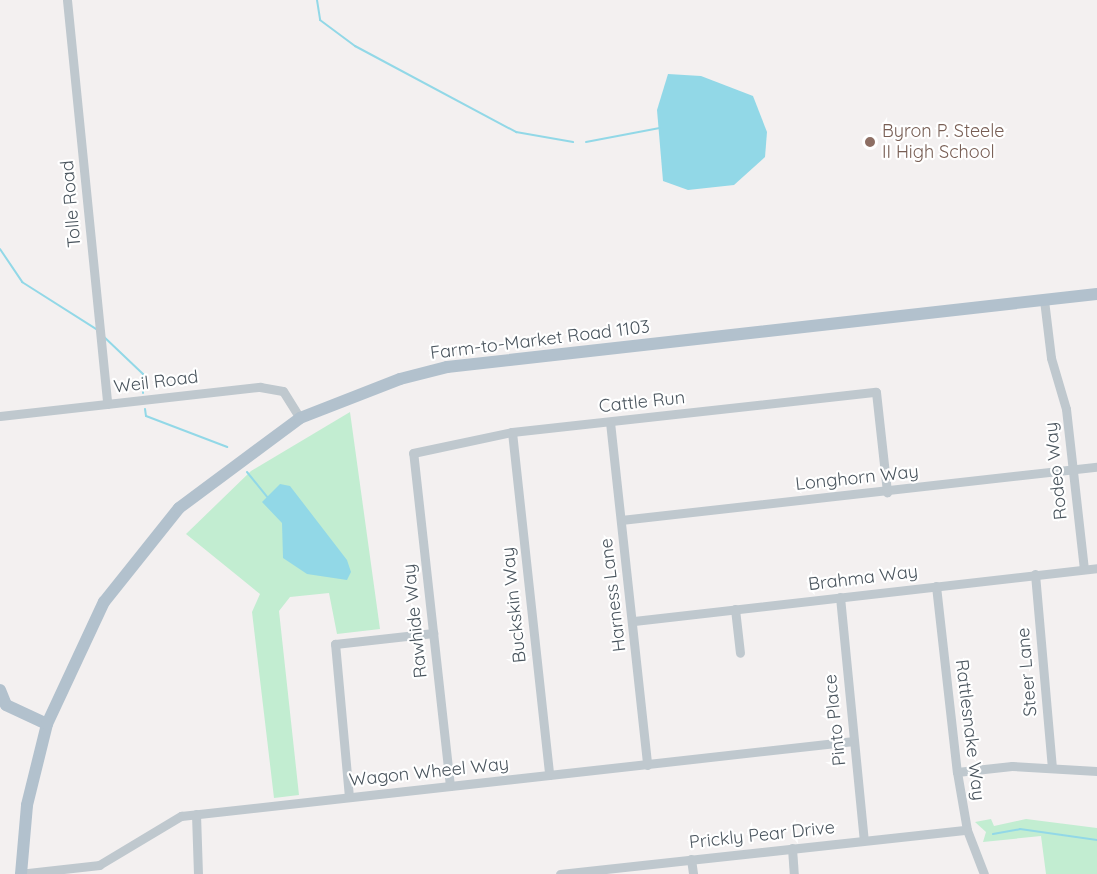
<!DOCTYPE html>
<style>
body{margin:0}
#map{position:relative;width:1097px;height:874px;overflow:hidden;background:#f3f0f0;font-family:Quicksand,sans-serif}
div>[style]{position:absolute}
.green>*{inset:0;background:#c2edd1}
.water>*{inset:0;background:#92d8e7}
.stream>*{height:2px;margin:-1px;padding:0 1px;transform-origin:1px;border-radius:1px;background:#92d8e7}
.minor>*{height:9px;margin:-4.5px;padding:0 4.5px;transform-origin:4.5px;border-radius:4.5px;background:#bfc8ce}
.major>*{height:12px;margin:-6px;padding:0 6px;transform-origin:6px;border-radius:6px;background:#b2c1cd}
.dots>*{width:16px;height:16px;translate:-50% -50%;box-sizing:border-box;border:3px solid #fff;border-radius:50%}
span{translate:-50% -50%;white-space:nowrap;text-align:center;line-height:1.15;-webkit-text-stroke:4.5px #fff;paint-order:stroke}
.education-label{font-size:18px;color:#785e54}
.left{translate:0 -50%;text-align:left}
.street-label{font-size:18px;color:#49545d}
</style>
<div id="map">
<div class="green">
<i style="clip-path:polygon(350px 412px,380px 629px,337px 634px,329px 593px,290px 597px,279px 611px,299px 795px,274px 798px,252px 612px,260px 594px,186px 534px,251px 471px)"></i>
<i style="clip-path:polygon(991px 819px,994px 826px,1026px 819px,1097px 828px,1097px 874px,1046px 874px,1041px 836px,983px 842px,986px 832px,975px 822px)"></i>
</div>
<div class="water">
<i style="clip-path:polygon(668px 74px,701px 76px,753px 96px,767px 132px,765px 157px,734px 185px,688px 190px,663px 181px,657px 110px)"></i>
<i style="clip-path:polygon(280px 484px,290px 486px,347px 560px,351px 572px,347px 580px,307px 574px,283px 558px,282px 523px,262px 502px)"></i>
</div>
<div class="stream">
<i style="left:317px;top:0;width:20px;rotate:81deg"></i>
<i style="left:320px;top:20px;width:44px;rotate:36.6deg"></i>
<i style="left:355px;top:46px;width:183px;rotate:28.1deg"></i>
<i style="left:516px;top:132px;width:58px;rotate:10deg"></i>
<i style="left:586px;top:142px;width:75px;rotate:-10.7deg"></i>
<i style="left:0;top:249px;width:40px;rotate:56deg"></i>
<i style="left:22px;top:282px;width:88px;rotate:32.4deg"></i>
<i style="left:102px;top:335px;width:57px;rotate:43.6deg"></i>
<i style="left:143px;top:374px;width:19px;rotate:90deg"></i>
<i style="left:145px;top:409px;width:7px;rotate:82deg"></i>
<i style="left:146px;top:416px;width:87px;rotate:20.9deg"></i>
<i style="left:247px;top:472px;width:32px;rotate:51deg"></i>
<i style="left:993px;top:834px;width:27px;rotate:-10deg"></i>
<i style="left:1020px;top:829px;width:78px;rotate:8.1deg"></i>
</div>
<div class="minor">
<i style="left:67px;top:0;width:406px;rotate:84.3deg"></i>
<i style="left:1044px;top:300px;width:58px;rotate:83.1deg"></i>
<i style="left:1051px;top:358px;width:53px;rotate:73.6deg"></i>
<i style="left:1066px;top:409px;width:161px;rotate:83.6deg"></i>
<i style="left:0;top:416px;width:262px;rotate:-6.4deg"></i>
<i style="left:260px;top:387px;width:23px;rotate:10deg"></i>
<i style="left:283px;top:391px;width:32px;rotate:58deg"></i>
<i style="left:610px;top:422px;width:345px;rotate:83.8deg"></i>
<i style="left:512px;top:432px;width:345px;rotate:83.8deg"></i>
<i style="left:621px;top:520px;width:479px;rotate:-6.4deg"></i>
<i style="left:1035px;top:574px;width:194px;rotate:85deg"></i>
<i style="left:936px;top:586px;width:187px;rotate:83.6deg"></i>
<i style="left:957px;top:772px;width:59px;rotate:80.2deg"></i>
<i style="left:967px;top:830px;width:47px;rotate:68.9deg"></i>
<i style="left:840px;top:597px;width:244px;rotate:84.4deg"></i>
<i style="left:735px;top:609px;width:44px;rotate:83.5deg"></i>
<i style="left:634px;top:621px;width:466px;rotate:-6.5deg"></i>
<i style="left:957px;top:772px;width:55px;rotate:-6.2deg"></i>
<i style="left:1012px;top:766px;width:85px;rotate:3.4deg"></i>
<i style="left:450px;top:786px;width:335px;rotate:-96.3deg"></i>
<i style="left:413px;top:453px;width:101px;rotate:-12deg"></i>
<i style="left:512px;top:432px;width:366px;rotate:-6.3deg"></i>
<i style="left:876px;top:392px;width:101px;rotate:83.7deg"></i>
<i style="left:349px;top:797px;width:154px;rotate:-95.2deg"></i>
<i style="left:335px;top:644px;width:99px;rotate:-6.4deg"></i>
<i style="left:196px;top:814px;width:60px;rotate:88.1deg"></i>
<i style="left:792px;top:848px;width:26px;rotate:86deg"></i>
<i style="left:691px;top:859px;width:15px;rotate:82deg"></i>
<i style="left:19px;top:874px;width:81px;rotate:-6.4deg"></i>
<i style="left:99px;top:865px;width:96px;rotate:-30.9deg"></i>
<i style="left:181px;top:816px;width:677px;rotate:-6.36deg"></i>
<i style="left:560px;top:874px;width:409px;rotate:-6.2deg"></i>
</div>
<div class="major">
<i style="left:0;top:690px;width:16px;rotate:68deg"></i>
<i style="left:6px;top:705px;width:45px;rotate:24.9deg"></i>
<i style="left:21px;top:874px;width:69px;rotate:-85deg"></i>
<i style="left:27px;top:805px;width:83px;rotate:-76.1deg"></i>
<i style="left:47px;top:724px;width:135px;rotate:-65deg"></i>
<i style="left:104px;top:602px;width:120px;rotate:-51.4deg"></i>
<i style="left:179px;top:508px;width:151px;rotate:-36.6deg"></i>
<i style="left:300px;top:418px;width:107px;rotate:-21.3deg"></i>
<i style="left:400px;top:379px;width:49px;rotate:-14.3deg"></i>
<i style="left:447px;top:367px;width:654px;rotate:-6.41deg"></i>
</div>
<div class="dots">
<i style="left:870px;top:142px;background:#8d6e63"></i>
</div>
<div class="education-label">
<span class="left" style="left:882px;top:142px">Byron P. Steele<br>II High School</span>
</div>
<div class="street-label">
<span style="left:71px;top:204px;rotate:-95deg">Tolle Road</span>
<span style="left:540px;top:340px;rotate:-7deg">Farm-to-Market Road 1103</span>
<span style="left:156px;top:382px;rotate:-7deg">Weil Road</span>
<span style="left:642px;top:402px;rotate:-6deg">Cattle Run</span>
<span style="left:1056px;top:471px;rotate:-96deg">Rodeo Way</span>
<span style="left:857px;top:478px;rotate:-6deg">Longhorn Way</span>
<span style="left:863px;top:578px;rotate:-7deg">Brahma Way</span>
<span style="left:613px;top:595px;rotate:-97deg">Harness Lane</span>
<span style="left:514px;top:605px;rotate:-96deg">Buckskin Way</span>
<span style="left:415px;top:621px;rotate:-96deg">Rawhide Way</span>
<span style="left:1027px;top:672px;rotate:-95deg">Steer Lane</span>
<span style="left:835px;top:720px;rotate:-96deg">Pinto Place</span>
<span style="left:970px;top:730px;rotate:83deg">Rattlesnake Way</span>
<span style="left:429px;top:772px;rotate:-6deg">Wagon Wheel Way</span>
<span style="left:762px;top:835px;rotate:-6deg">Prickly Pear Drive</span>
</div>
</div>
